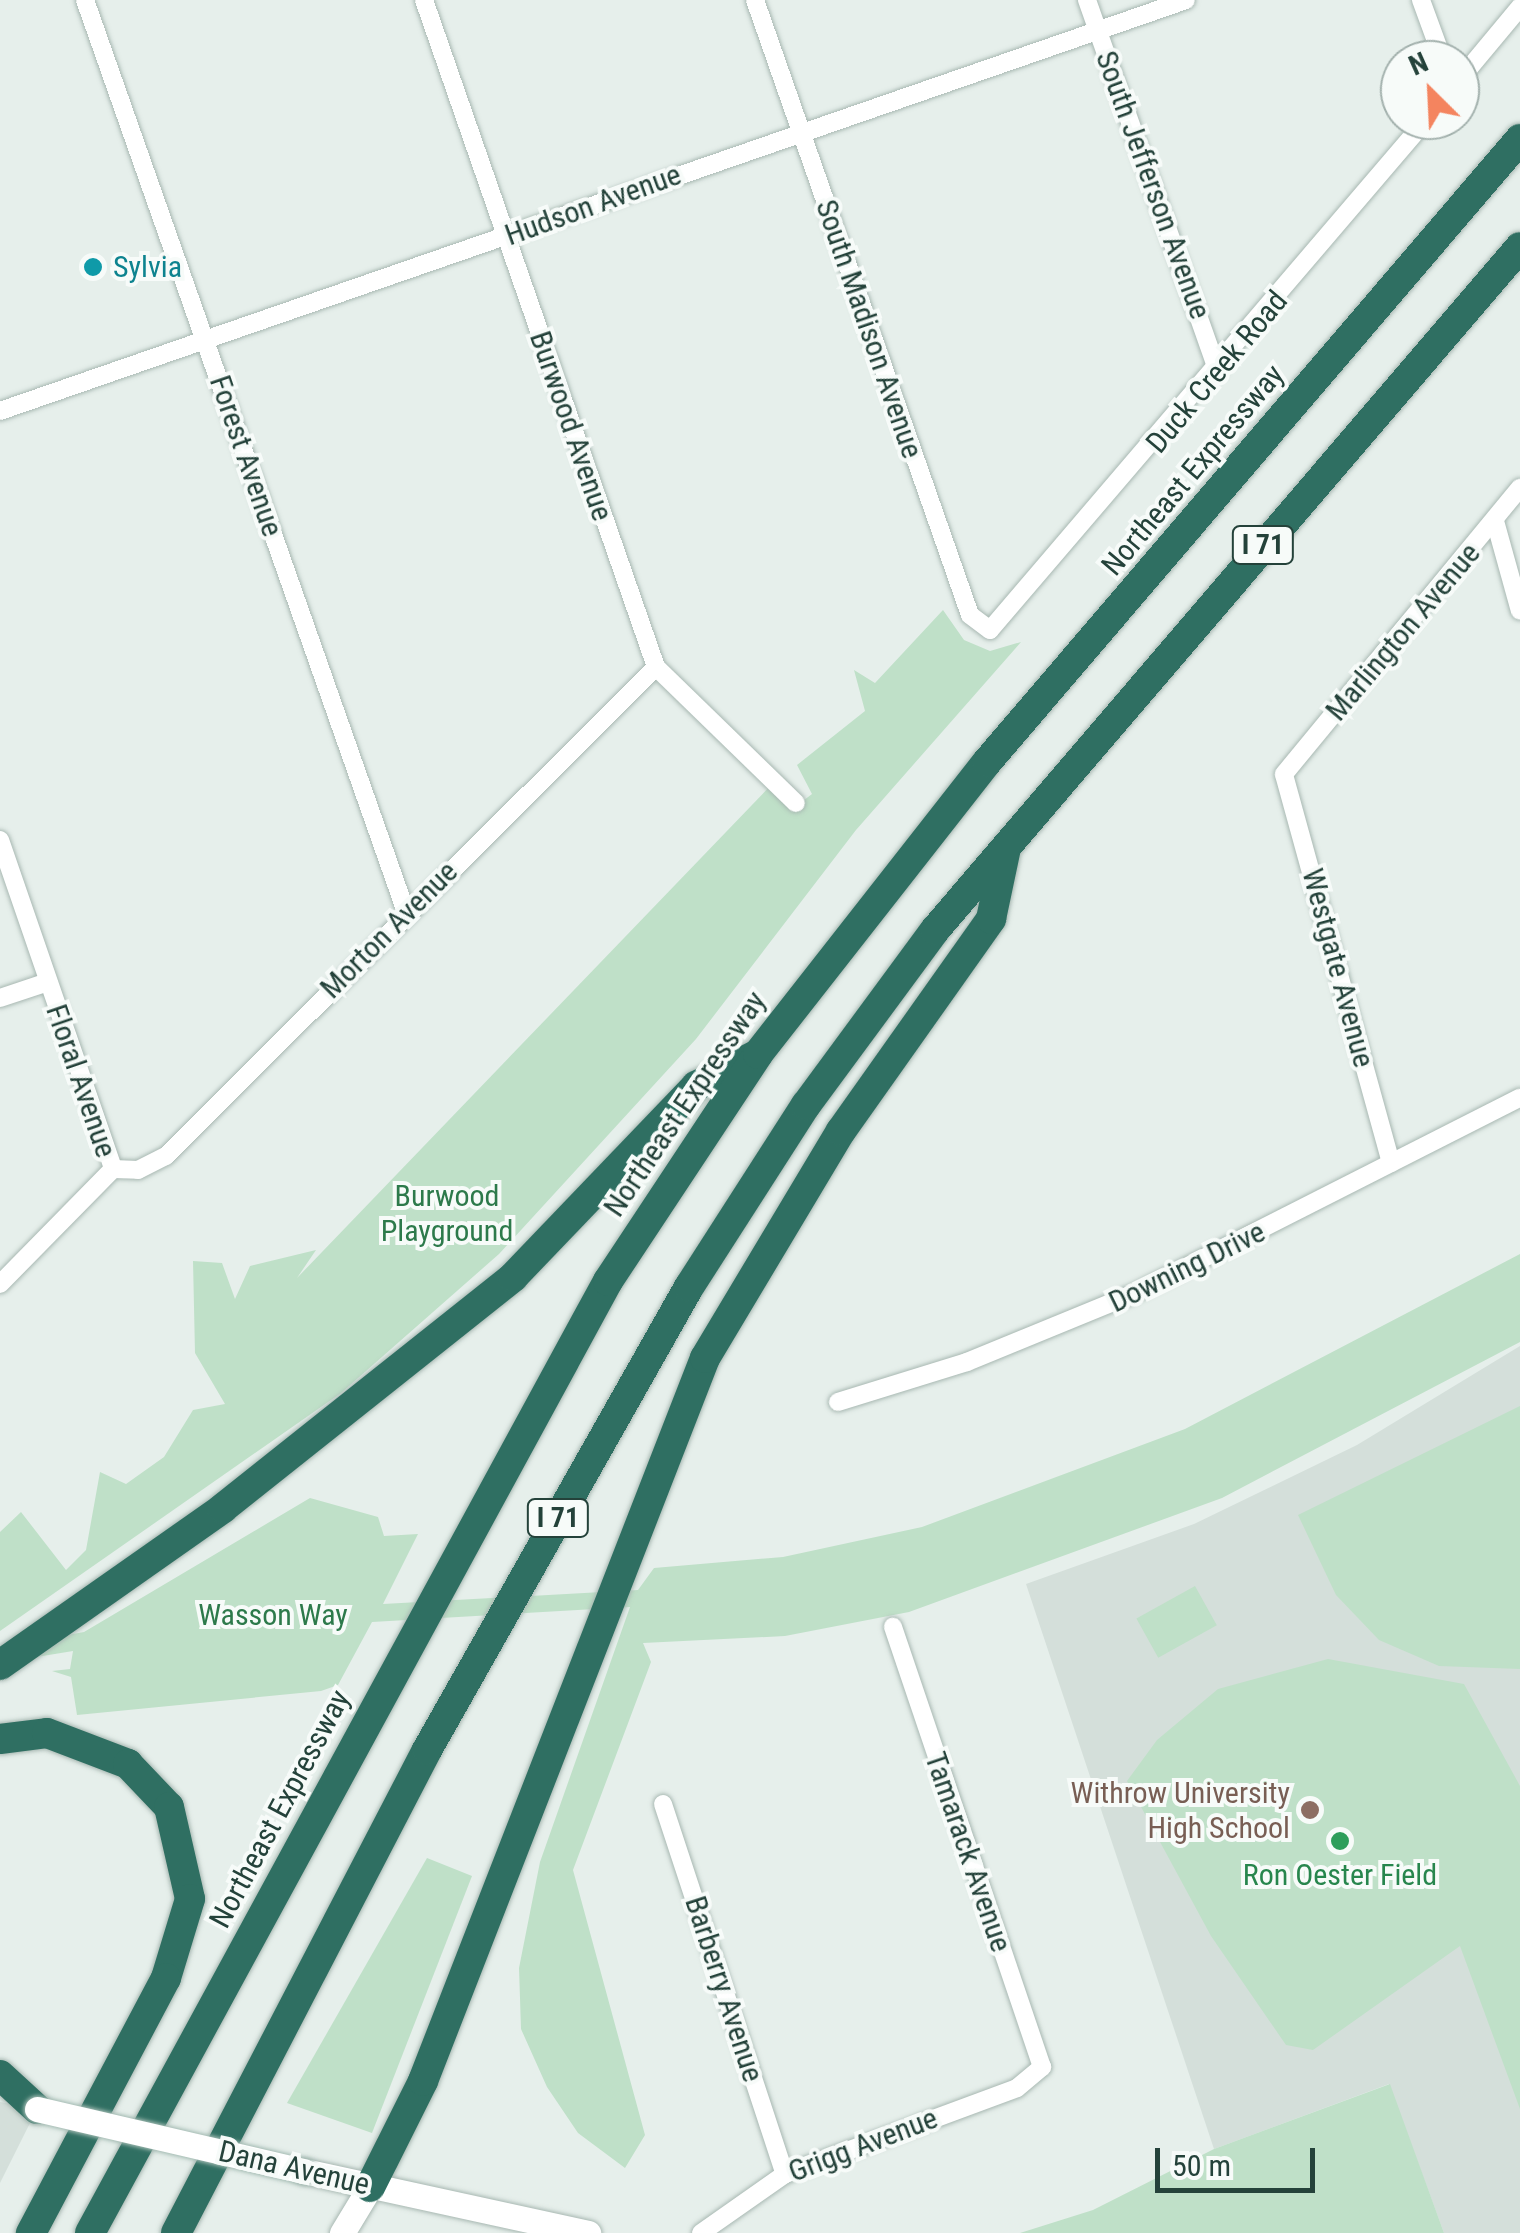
<!DOCTYPE html>
<style>
body{margin:0}
#map{position:relative;width:1520px;height:2233px;overflow:hidden;background:#e6efeb;font-family:"Roboto Condensed",sans-serif}
div>[style]{position:absolute}
.built>*{inset:0;background:#d4dfda}
.green>*{inset:0;background:#bfe0c8;transform-origin:0 0}
.roads{filter:drop-shadow(0 0 2px #a8b8b2) drop-shadow(0 0 2px #a8b8b2)}
.street>*{height:18px;margin:-9px;padding:0 9px;transform-origin:9px;border-radius:9px;background:#fff}
.secondary>*{height:25px;margin:-12.5px;padding:0 12.5px;transform-origin:12.5px;border-radius:12.5px;background:#fff}
.highway>*{height:30px;margin:-15px;padding:0 15px;transform-origin:15px;border-radius:15px;background:#2f6f62}
.bridges{filter:drop-shadow(0 0 2px #a4bbb3) drop-shadow(0 0 2px #a4bbb3)}
.secondary-bridge>*{height:25px;margin:-12.5px;padding:0 12.5px;transform-origin:12.5px;border-radius:12.5px;background:#fff}
.dots>*{width:28px;height:28px;translate:-50% -50%;box-sizing:border-box;border:5px solid #f7fbf9;border-radius:50%}
span{translate:-50% -50%;white-space:nowrap;text-align:center;line-height:1.15;-webkit-text-stroke:8px #f7fbf9;paint-order:stroke}
.shield-label span{padding:2px 8px;background:#f7fbf9;border:2px solid;border-radius:8px;-webkit-text-stroke-width:0}
.shield-label{font-size:28px;color:#24423a;font-weight:700}
.street-label{font-size:30px;color:#24423a}
.culture-label{font-size:30px;color:#0d838f}
.left{translate:0 -50%;text-align:left}
.park-label{font-size:30px;color:#2d7a4b}
.education-label{font-size:30px;color:#785e54}
.right{translate:-100% -50%;text-align:right}
.leisure-label{font-size:30px;color:#27864d}
.north{position:absolute;left:1380px;top:40px;width:100px;height:100px;box-sizing:border-box;background:#f7fbf9;border:2px solid #a3b1ad;border-radius:50%;rotate:336deg;font-size:28px;font-weight:700;line-height:40px;text-align:center;color:#24423a}
.north::after{content:'';display:block;margin:auto;width:35px;height:45px;background:#f4845f;clip-path:polygon(50% 0,100% 100%,50% 72%,0 100%)}
.scale{position:absolute;left:1155px;top:2148px;width:160px;height:45px;box-sizing:border-box;border:5px solid #24423a;border-top:0;padding-left:12px;font-size:30px;line-height:35px;white-space:nowrap;color:#24423a;-webkit-text-stroke:8px #f7fbf9;paint-order:stroke}
</style>
<div id="map">
<div class="built">
<i style="clip-path:polygon(1520px 1346px,1520px 2233px,1444px 2233px,1389px 2084px,1214px 2149px,1026px 1584px,1194px 1524px,1357px 1445px)"></i>
<i style="clip-path:polygon(0 2102px,37px 2109px,0 2183px)"></i>
</div>
<div class="green">
<i style="clip-path:polygon(943px 610px,964px 640px,990px 651px,1021px 642px,856px 830px,696px 1039px,499px 1254px,341px 1393px,0 1631px,0 1532px,21px 1512px,66px 1570px,86px 1550px,100px 1472px,126px 1484px,164px 1457px,193px 1410px,225px 1404px,195px 1353px,193px 1261px,222px 1263px,235px 1299px,250px 1266px,316px 1250px,297px 1278px,774px 782px,795px 807px,812px 794px,797px 765px,865px 711px,854px 670px,875px 683px)"></i>
<i style="clip-path:polygon(1520px 1254px,1520px 1342px,1222px 1498px,909px 1612px,785px 1636px,643px 1643px,651px 1662px,573px 1870px,645px 2135px,625px 2168px,578px 2133px,547px 2087px,521px 2029px,519px 1968px,540px 1862px,630px 1607px,372px 1622px,338px 1685px,321px 1691px,77px 1715px,71px 1677px,52px 1671px,70px 1669px,73px 1651px,0 1663px,0 1647px,84px 1632px,310px 1498px,378px 1517px,384px 1536px,418px 1534px,383px 1604px,638px 1590px,654px 1568px,783px 1557px,922px 1527px,1185px 1429px)"></i>
<i style="clip-path:polygon(1520px 1406px,1520px 1669px,1439px 1666px,1379px 1640px,1336px 1595px,1298px 1515px)"></i>
<i style="left:1195px;top:1586px;width:45px;height:67px;rotate:61deg"></i>
<i style="clip-path:polygon(1328px 1659px,1464px 1684px,1520px 1786px,1520px 2109px,1460px 1946px,1313px 2050px,1286px 2045px,1211px 1936px,1127px 1781px,1157px 1740px,1218px 1689px)"></i>
<i style="clip-path:polygon(427px 1858px,472px 1876px,372px 2133px,287px 2103px)"></i>
<i style="clip-path:polygon(1390px 2084px,1444px 2233px,1020px 2233px,1093px 2210px,1214px 2149px)"></i>
</div>
<div class="roads">
<div class="street">
<i style="left:85px;top:0;width:967px;rotate:70.61deg"></i>
<i style="left:424px;top:0;width:706px;rotate:70.82deg"></i>
<i style="left:656px;top:667px;width:195px;rotate:44.2deg"></i>
<i style="left:755px;top:0;width:651px;rotate:70.73deg"></i>
<i style="left:970px;top:615px;width:25px;rotate:37deg"></i>
<i style="left:990px;top:630px;width:671px;rotate:-49.47deg"></i>
<i style="left:1087px;top:0;width:393px;rotate:70.6deg"></i>
<i style="left:1421px;top:0;width:64px;rotate:69.9deg"></i>
<i style="left:1460px;top:79px;width:94px;rotate:-50.2deg"></i>
<i style="left:0;top:411px;width:1255px;rotate:-19.11deg"></i>
<i style="left:1495px;top:521px;width:93px;rotate:74.5deg"></i>
<i style="left:0;top:840px;width:348px;rotate:71deg"></i>
<i style="left:0;top:998px;width:51px;rotate:-18.4deg"></i>
<i style="left:1391px;top:1163px;width:403px;rotate:-105.4deg"></i>
<i style="left:1284px;top:774px;width:371px;rotate:-50.5deg"></i>
<i style="left:113px;top:1169px;width:25px;rotate:2deg"></i>
<i style="left:138px;top:1170px;width:31px;rotate:-27deg"></i>
<i style="left:166px;top:1156px;width:692px;rotate:-44.94deg"></i>
<i style="left:0;top:1284px;width:161px;rotate:-45.5deg"></i>
<i style="left:838px;top:1402px;width:135px;rotate:-17.2deg"></i>
<i style="left:967px;top:1362px;width:179px;rotate:-22.3deg"></i>
<i style="left:1133px;top:1294px;width:434px;rotate:-26.9deg"></i>
<i style="left:663px;top:1804px;width:390px;rotate:71.8deg"></i>
<i style="left:701px;top:2233px;width:103px;rotate:-35.1deg"></i>
<i style="left:785px;top:2174px;width:247px;rotate:-20.3deg"></i>
<i style="left:1017px;top:2088px;width:33px;rotate:-40deg"></i>
<i style="left:1042px;top:2067px;width:465px;rotate:-108.7deg"></i>
</div>
<div class="secondary">
<i style="left:304px;top:2171px;width:291px;rotate:12.3deg"></i>
<i style="left:342px;top:2233px;width:54px;rotate:-58.7deg"></i>
</div>
<div class="highway">
<i style="left:0;top:1665px;width:273px;rotate:-35.1deg"></i>
<i style="left:223px;top:1508px;width:371px;rotate:-38.5deg"></i>
<i style="left:513px;top:1277px;width:265px;rotate:-46.2deg"></i>
<i style="left:696px;top:1086px;width:68px;rotate:-27.3deg"></i>
<i style="left:0;top:1739px;width:47px;rotate:-7.3deg"></i>
<i style="left:47px;top:1733px;width:87px;rotate:20.9deg"></i>
<i style="left:128px;top:1764px;width:59px;rotate:46.4deg"></i>
<i style="left:169px;top:1807px;width:94px;rotate:77.1deg"></i>
<i style="left:190px;top:1899px;width:83px;rotate:106.9deg"></i>
<i style="left:166px;top:1978px;width:289px;rotate:117.9deg"></i>
<i style="left:0;top:2075px;width:50px;rotate:42.6deg"></i>
<i style="left:370px;top:2187px;width:119px;rotate:-63.4deg"></i>
<i style="left:423px;top:2081px;width:776px;rotate:-68.69deg"></i>
<i style="left:705px;top:1358px;width:265px;rotate:-59.1deg"></i>
<i style="left:841px;top:1131px;width:260px;rotate:-54.7deg"></i>
<i style="left:991px;top:919px;width:73px;rotate:-78.1deg"></i>
<i style="left:90px;top:2233px;width:1084px;rotate:-61.45deg"></i>
<i style="left:608px;top:1281px;width:272px;rotate:-56.5deg"></i>
<i style="left:758px;top:1054px;width:371px;rotate:-51.9deg"></i>
<i style="left:987px;top:762px;width:820px;rotate:-49.45deg"></i>
<i style="left:176px;top:2233px;width:544px;rotate:-62.54deg"></i>
<i style="left:427px;top:1750px;width:532px;rotate:-60.5deg"></i>
<i style="left:689px;top:1287px;width:216px;rotate:-57.3deg"></i>
<i style="left:806px;top:1105px;width:217px;rotate:-53.6deg"></i>
<i style="left:935px;top:930px;width:899px;rotate:-49.42deg"></i>
</div>
</div>
<div class="bridges">
<div class="secondary-bridge">
<i style="left:37px;top:2109px;width:274px;rotate:13.1deg"></i>
</div>
</div>
<div class="dots">
<i style="left:93px;top:267px;background:#0f9aa8"></i>
<i style="left:1310px;top:1810px;background:#8d6e63"></i>
<i style="left:1340px;top:1841px;background:#2e9e5b"></i>
</div>
<div class="shield-label">
<span style="left:1263px;top:545px">I 71</span>
<span style="left:558px;top:1518px">I 71</span>
</div>
<div class="street-label">
<span style="left:1153px;top:185px;rotate:70deg">South Jefferson Avenue</span>
<span style="left:593px;top:205px;rotate:-20deg">Hudson Avenue</span>
<span style="left:869px;top:329px;rotate:71deg">South Madison Avenue</span>
<span style="left:1217px;top:372px;rotate:-50deg">Duck Creek Road</span>
<span style="left:571px;top:426px;rotate:71deg">Burwood Avenue</span>
<span style="left:246px;top:456px;rotate:71deg">Forest Avenue</span>
<span style="left:1193px;top:470px;rotate:-50deg">Northeast Expressway</span>
<span style="left:1403px;top:632px;rotate:-50deg">Marlington Avenue</span>
<span style="left:389px;top:930px;rotate:-45deg">Morton Avenue</span>
<span style="left:1338px;top:968px;rotate:75deg">Westgate Avenue</span>
<span style="left:81px;top:1081px;rotate:71deg">Floral Avenue</span>
<span style="left:685px;top:1104px;rotate:-56deg">Northeast Expressway</span>
<span style="left:1187px;top:1267px;rotate:-26deg">Downing Drive</span>
<span style="left:280px;top:1809px;rotate:-62deg">Northeast Expressway</span>
<span style="left:968px;top:1852px;rotate:71deg">Tamarack Avenue</span>
<span style="left:724px;top:1989px;rotate:72deg">Barberry Avenue</span>
<span style="left:863px;top:2145px;rotate:-21deg">Grigg Avenue</span>
<span style="left:294px;top:2168px;rotate:13deg">Dana Avenue</span>
</div>
<div class="culture-label">
<span class="left" style="left:113px;top:267px">Sylvia</span>
</div>
<div class="park-label">
<span style="left:447px;top:1213px">Burwood<br>Playground</span>
<span style="left:273px;top:1615px">Wasson Way</span>
</div>
<div class="education-label">
<span class="right" style="left:1290px;top:1810px">Withrow University<br>High School</span>
</div>
<div class="leisure-label">
<span style="left:1340px;top:1875px">Ron Oester Field</span>
</div>
<div class="north">N</div>
<div class="scale">50 m</div>
</div>
